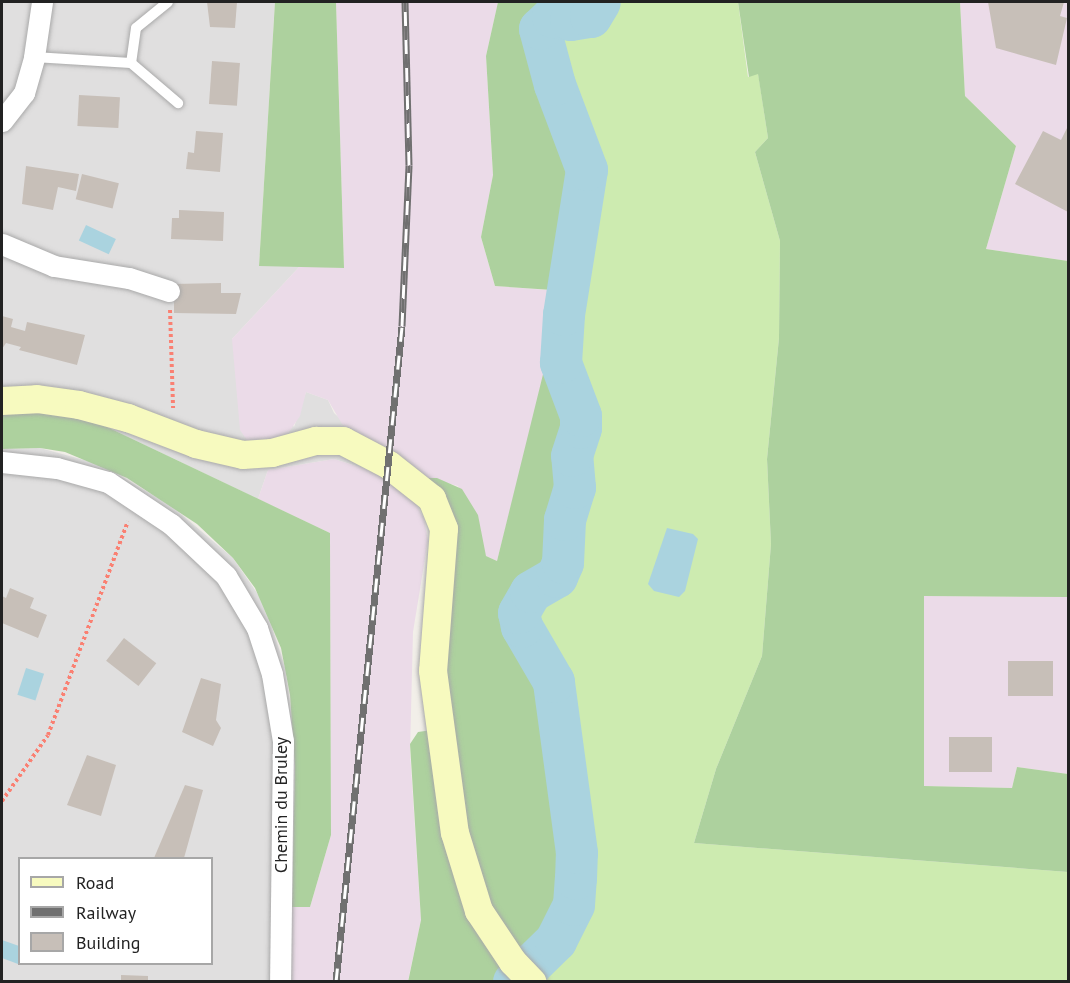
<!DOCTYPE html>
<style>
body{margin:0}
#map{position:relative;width:1070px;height:983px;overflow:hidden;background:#f2efe9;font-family:"PT Sans",sans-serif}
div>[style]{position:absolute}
.residential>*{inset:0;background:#e0dfdf}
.industrial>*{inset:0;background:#ebdbe8}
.grass>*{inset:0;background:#cdebb0}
.forest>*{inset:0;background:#add19e}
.water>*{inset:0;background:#aad3df;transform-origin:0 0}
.river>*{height:42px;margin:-21px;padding:0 21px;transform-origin:21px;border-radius:21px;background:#aad3df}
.building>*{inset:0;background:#c7bfb8;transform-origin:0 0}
.path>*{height:4px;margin-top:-2px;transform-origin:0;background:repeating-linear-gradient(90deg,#fa8072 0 3px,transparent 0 6px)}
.roads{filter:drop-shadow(0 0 2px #a9a9a9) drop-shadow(0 0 2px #a9a9a9)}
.lane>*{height:10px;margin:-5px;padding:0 5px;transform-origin:5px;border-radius:5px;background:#fff}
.street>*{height:21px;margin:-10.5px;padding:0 10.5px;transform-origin:10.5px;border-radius:10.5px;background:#fff}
.secondary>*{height:28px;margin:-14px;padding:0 14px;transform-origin:14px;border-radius:14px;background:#f7fabf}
.rail>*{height:7px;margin-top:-3.5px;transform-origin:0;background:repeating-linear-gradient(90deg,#fff 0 14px,#707070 0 28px);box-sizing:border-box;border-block:2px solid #707070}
span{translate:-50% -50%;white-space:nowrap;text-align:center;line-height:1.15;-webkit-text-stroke:4.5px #fff;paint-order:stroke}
.street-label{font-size:18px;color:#222}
.frame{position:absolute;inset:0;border:3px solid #222;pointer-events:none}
.legend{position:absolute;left:18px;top:857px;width:195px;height:108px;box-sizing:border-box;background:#fff;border:2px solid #a7a7a7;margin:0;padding:8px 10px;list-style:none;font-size:18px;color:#222}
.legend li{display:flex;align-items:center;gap:12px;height:30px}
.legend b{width:30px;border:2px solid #a7a7a7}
</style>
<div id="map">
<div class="residential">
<i style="clip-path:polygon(2px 2px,275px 2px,259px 265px,301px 265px,232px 339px,294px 427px,306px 392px,328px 400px,334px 413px,377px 452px,363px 468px,334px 459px,268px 470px,258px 499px,105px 426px,2px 413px)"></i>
<i style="clip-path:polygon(evenodd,40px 448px,99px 464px,169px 504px,233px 558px,264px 603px,285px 667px,295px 740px,291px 981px,2px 981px,2px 449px,40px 448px,20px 858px,212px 858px,212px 964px,20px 964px,20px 858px)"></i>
</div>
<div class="industrial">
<i style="clip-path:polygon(336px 2px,498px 2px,486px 56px,493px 175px,481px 237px,495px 286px,562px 291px,555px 334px,497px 561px,486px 556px,458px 486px,429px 478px,413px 498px,424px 519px,428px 540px,413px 632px,410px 752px,421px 920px,408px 981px,291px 981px,292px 907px,310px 907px,331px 835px,330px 533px,258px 499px,268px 470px,334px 459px,363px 468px,377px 452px,342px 424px,328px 400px,306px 392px,300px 416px,287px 435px,253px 449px,240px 430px,232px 339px,301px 265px,344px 268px)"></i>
<i style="clip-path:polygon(960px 2px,1068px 2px,1068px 261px,986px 249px,1016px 146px,965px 96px)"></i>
<i style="clip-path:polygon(924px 596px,1068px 597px,1068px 774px,1017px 767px,1012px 788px,924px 786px)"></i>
</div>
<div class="grass">
<i style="clip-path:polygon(600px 2px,738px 2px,748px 77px,758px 73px,768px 138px,755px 152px,780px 241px,779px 338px,767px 459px,771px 544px,762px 656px,716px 769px,694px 843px,1068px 872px,1068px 981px,548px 981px,536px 966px,538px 959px,556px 941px,574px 905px,577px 853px,554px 682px,522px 627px,519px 613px,531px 592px,557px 577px,563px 563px,565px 520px,575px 488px,572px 456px,578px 442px,581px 416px,561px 363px,563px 323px,587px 170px,555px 85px,540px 29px,553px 17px,581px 20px)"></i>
</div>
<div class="forest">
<i style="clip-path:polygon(275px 2px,336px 2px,344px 268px,259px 266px)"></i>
<i style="clip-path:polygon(498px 2px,600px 2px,591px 17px,571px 20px,553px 17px,540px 29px,555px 85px,587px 170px,567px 291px,495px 286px,481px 237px,493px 175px,486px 56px)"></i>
<i style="clip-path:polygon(738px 2px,960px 2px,965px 96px,1016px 146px,986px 249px,1068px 261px,1068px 597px,924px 596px,924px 786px,1012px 788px,1017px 767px,1068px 774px,1068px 872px,694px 843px,716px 769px,762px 656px,771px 544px,767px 459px,779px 338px,780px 241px,755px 152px,768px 138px,758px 74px,749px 77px)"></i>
<i style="clip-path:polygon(564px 315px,561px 363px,581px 416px,578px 442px,572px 456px,575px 488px,565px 520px,563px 563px,557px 577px,531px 592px,519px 613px,522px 627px,554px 682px,559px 705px,577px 853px,574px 905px,556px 941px,522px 981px,408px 982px,421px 920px,410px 744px,418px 732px,439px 729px,443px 574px,422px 489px,428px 478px,437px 478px,462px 489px,478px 515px,486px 556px,497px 561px,549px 350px)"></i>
<i style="clip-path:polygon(39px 409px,105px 426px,330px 533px,331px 835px,310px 907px,292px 907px,295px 766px,290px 695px,281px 648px,255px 588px,233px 558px,197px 524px,127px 478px,65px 452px,40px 448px,2px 449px,2px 413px)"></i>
</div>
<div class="water">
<i style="left:86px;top:225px;width:33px;height:17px;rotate:25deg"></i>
<i style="clip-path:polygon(667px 528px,693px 534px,698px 539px,685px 591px,679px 597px,654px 591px,648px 584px)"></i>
<i style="left:26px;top:668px;width:19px;height:28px;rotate:18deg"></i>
<i style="clip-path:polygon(585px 887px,589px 894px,586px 913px,575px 926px,559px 913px,559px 907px,567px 894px)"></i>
<i style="clip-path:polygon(2px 940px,19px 946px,18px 964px,2px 958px)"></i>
</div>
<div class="river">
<i style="left:514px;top:982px;width:59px;rotate:-44.3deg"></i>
<i style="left:556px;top:941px;width:40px;rotate:-63.4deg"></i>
<i style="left:574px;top:905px;width:26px;rotate:-86deg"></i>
<i style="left:576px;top:879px;width:26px;rotate:-88deg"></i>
<i style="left:577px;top:853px;width:173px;rotate:-97.7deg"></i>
<i style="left:554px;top:682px;width:64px;rotate:-120.2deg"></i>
<i style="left:522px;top:627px;width:14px;rotate:-102deg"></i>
<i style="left:519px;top:613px;width:24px;rotate:-60deg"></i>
<i style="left:531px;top:592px;width:30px;rotate:-30deg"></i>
<i style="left:557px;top:577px;width:15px;rotate:-67deg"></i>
<i style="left:563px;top:563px;width:43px;rotate:-87.3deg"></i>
<i style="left:565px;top:520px;width:34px;rotate:-73deg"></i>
<i style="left:575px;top:488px;width:32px;rotate:-95deg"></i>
<i style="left:572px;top:456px;width:29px;rotate:-72deg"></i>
<i style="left:581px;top:428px;width:12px;rotate:-90deg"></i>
<i style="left:581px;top:416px;width:57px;rotate:-110.7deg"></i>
<i style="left:561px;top:363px;width:48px;rotate:-86.4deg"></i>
<i style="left:564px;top:315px;width:147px;rotate:-81deg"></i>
<i style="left:587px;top:170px;width:91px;rotate:-110.6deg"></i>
<i style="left:555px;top:85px;width:58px;rotate:-105deg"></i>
<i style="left:540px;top:29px;width:18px;rotate:-43deg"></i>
<i style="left:553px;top:17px;width:18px;rotate:9deg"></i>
<i style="left:571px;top:20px;width:20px;rotate:-9deg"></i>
<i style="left:591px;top:17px;width:17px;rotate:-59deg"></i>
</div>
<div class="building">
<i style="clip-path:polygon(207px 2px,237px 2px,235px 28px,210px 27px)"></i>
<i style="clip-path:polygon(988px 2px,1064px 2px,1060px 16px,1067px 18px,1056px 65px,996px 48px)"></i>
<i style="left:212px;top:61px;width:28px;height:43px;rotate:4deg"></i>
<i style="left:79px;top:95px;width:41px;height:31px;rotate:3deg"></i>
<i style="clip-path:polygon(1068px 126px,1068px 212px,1015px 184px,1043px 131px,1061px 140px)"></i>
<i style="clip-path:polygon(196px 131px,223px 133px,220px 172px,186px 169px,188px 152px,194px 153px)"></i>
<i style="clip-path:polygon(26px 166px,79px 174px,76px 191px,58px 187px,53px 210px,22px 204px)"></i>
<i style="left:82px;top:174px;width:38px;height:26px;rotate:14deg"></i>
<i style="clip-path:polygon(179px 210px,224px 212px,223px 241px,171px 239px,172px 218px,179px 218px)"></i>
<i style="clip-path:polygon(221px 283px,221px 293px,241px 293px,236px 314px,174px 313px,174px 284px)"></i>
<i style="clip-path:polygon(2px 316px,13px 319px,11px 327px,25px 331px,27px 322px,85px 335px,77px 365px,19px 350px,21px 347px,6px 343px,2px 349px)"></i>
<i style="clip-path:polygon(10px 588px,34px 598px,30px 608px,47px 615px,38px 638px,2px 623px,2px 596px,6px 598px)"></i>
<i style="left:124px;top:638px;width:41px;height:29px;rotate:38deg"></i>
<i style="left:1008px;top:661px;width:45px;height:35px"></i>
<i style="clip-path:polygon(201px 678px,221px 684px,216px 720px,221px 728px,213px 746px,182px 732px)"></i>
<i style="left:949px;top:737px;width:43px;height:35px"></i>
<i style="clip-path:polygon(87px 755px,116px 765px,101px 816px,67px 805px)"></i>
<i style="clip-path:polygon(185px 785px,203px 790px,184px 858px,154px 858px)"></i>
<i style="clip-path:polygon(121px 975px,148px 976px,148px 982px,121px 982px)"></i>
</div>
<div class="path">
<i style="left:170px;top:310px;width:98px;rotate:88.2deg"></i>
<i style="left:2px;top:801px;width:80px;rotate:-55.1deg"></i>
<i style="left:48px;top:735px;width:228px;rotate:-69.5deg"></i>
</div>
<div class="roads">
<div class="lane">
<i style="left:168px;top:2px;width:41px;rotate:140.9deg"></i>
<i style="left:136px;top:28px;width:35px;rotate:98deg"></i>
<i style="left:131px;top:63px;width:62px;rotate:40.4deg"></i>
<i style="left:34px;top:57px;width:97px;rotate:3.5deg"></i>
</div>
<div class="street">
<i style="left:2px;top:121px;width:36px;rotate:-52deg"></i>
<i style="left:24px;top:93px;width:37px;rotate:-74deg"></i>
<i style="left:34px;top:57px;width:56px;rotate:-81.7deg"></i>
<i style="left:2px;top:244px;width:56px;rotate:22.9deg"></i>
<i style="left:54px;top:266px;width:76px;rotate:9.1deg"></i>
<i style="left:129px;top:278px;width:42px;rotate:18deg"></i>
<i style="left:2px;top:462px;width:55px;rotate:6.2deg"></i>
<i style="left:57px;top:468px;width:53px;rotate:15.4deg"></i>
<i style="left:108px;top:482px;width:76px;rotate:33.7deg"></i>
<i style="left:171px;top:524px;width:76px;rotate:43.4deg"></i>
<i style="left:226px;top:576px;width:61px;rotate:59.2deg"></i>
<i style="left:257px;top:628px;width:48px;rotate:71.9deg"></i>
<i style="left:272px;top:674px;width:68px;rotate:80.7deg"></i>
<i style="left:283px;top:741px;width:241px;rotate:90.7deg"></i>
</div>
<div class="secondary">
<i style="left:2px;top:401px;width:35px;rotate:-3deg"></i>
<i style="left:37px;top:399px;width:42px;rotate:8.1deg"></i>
<i style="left:79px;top:405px;width:51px;rotate:14.9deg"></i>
<i style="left:128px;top:418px;width:73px;rotate:20.9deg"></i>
<i style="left:196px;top:444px;width:48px;rotate:13.2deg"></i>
<i style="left:243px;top:455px;width:29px;rotate:-4deg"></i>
<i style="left:272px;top:453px;width:46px;rotate:-15.3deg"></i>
<i style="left:316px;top:441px;width:27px"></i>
<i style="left:343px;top:441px;width:52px;rotate:27.6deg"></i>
<i style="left:389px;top:465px;width:55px;rotate:38.3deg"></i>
<i style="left:432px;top:499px;width:32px;rotate:68deg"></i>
<i style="left:444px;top:529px;width:142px;rotate:94.4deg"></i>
<i style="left:433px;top:671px;width:163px;rotate:82.3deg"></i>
<i style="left:455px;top:833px;width:82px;rotate:72.9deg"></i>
<i style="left:479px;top:911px;width:61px;rotate:56.3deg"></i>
<i style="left:513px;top:962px;width:28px;rotate:46deg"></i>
</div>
</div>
<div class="rail">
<i style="left:336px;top:982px;width:659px;rotate:-84.25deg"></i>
<i style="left:402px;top:326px;width:161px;rotate:-87.5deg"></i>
<i style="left:409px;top:165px;width:163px;rotate:-91.4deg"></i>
</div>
<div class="street-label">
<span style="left:281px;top:805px;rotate:-90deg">Chemin du Bruley</span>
</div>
<div class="frame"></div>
<ul class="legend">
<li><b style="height:8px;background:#f7fabf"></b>Road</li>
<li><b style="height:8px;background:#707070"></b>Railway</li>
<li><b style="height:16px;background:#c7bfb8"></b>Building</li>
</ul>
</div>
